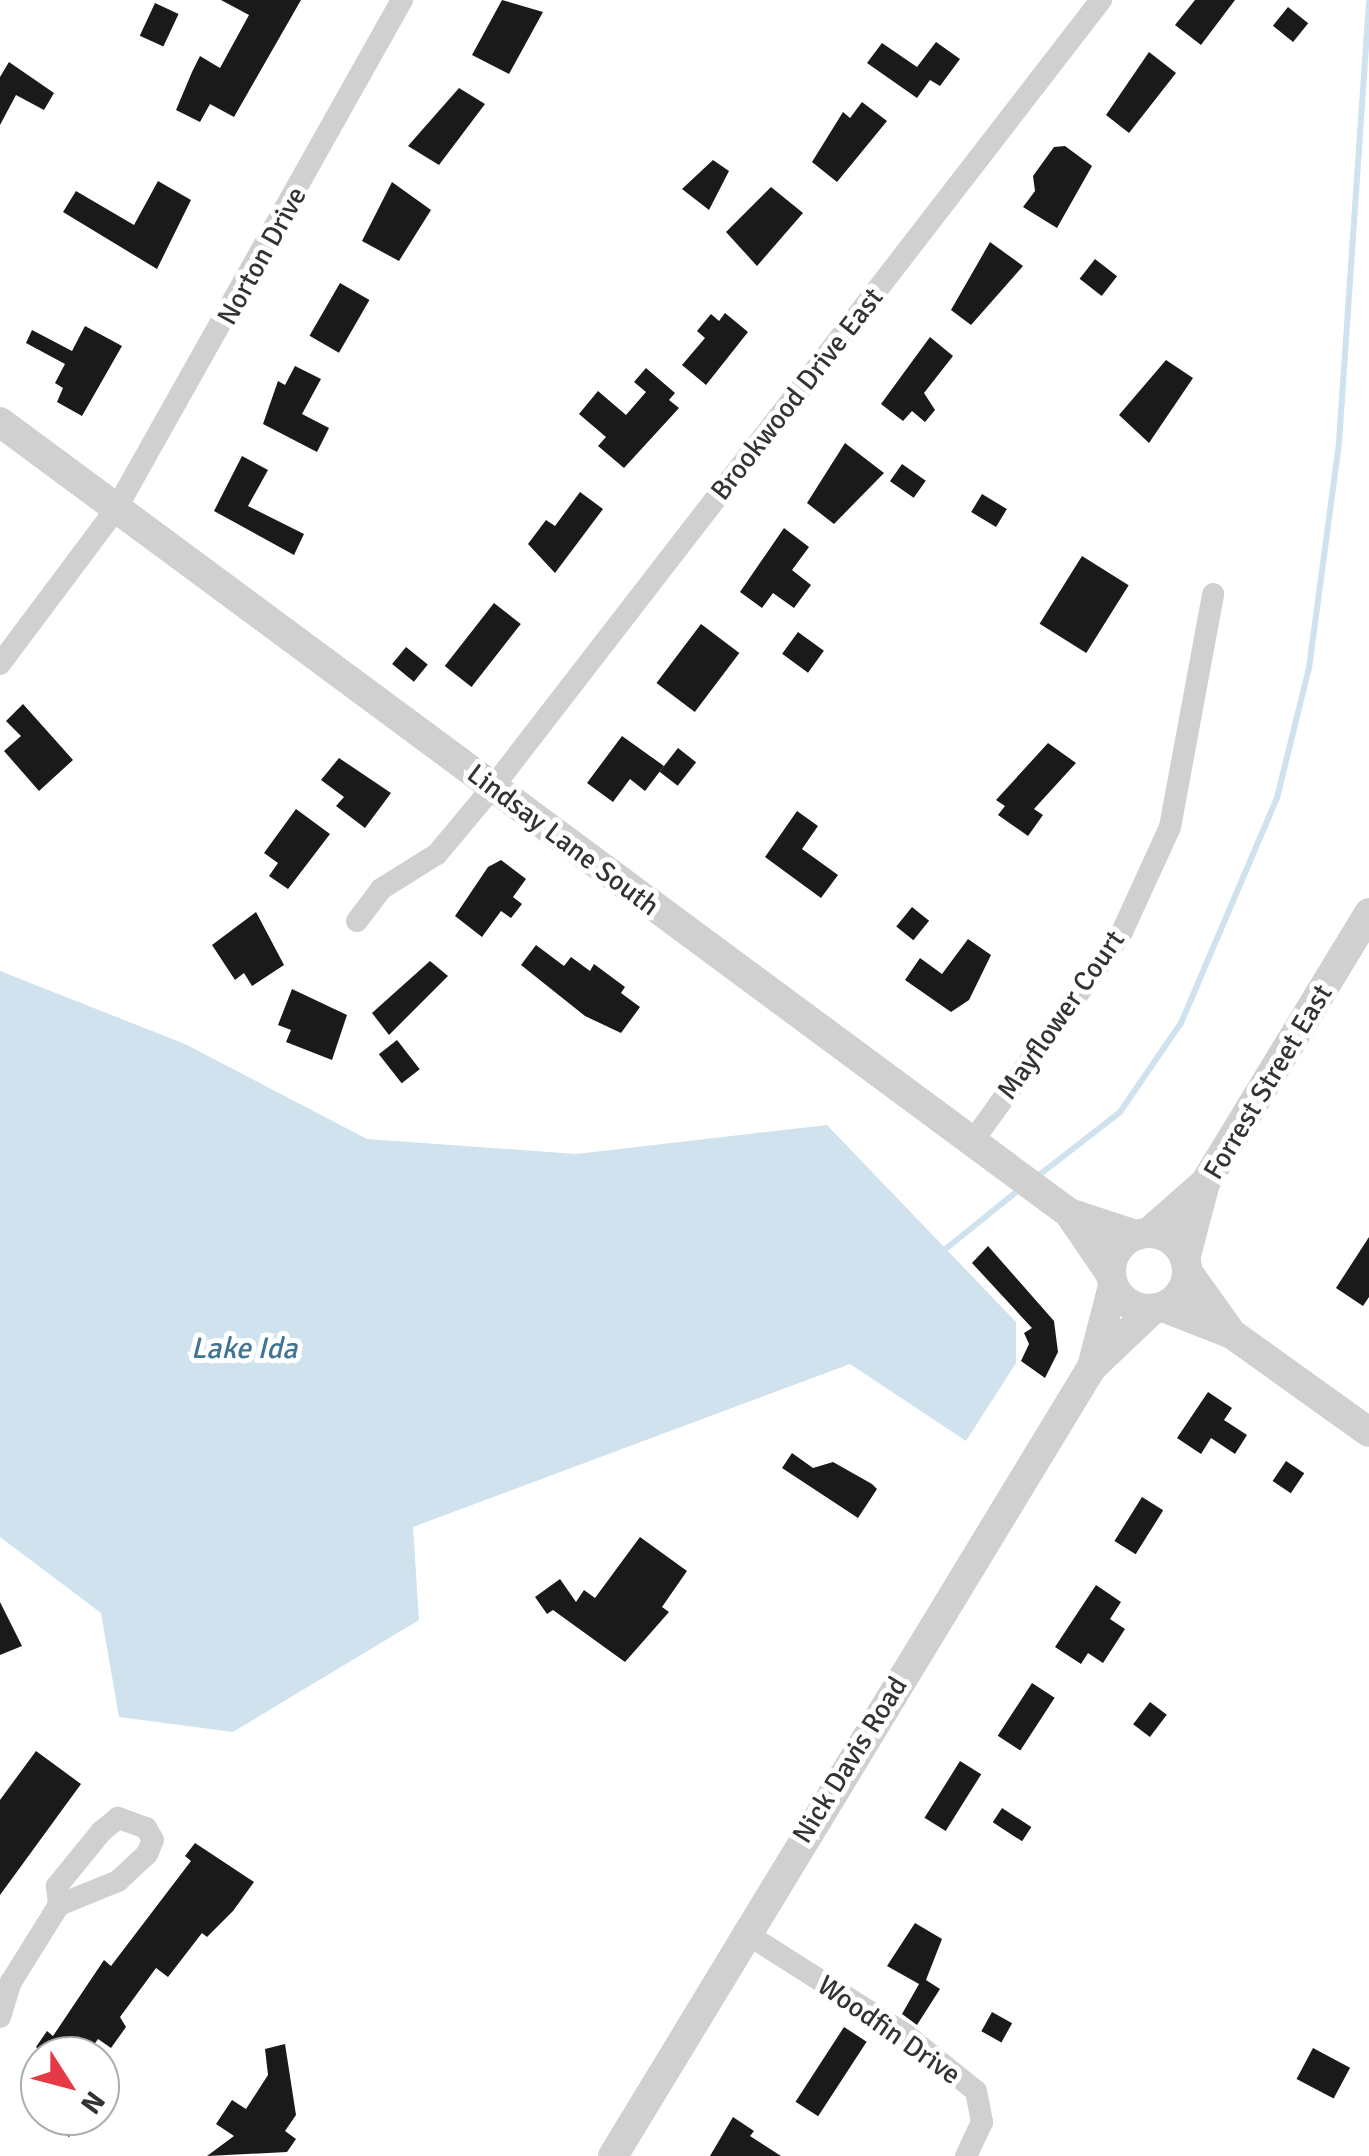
<!DOCTYPE html>
<style>
body{margin:0}
#map{position:relative;width:1369px;height:2156px;overflow:hidden;background:#fff;font-family:Signika,sans-serif}
div>[style]{position:absolute}
.water>*{inset:0;background:#cfe2ee}
.stream>*{height:6px;margin:-3px;padding:0 3px;transform-origin:3px;border-radius:3px;background:#cfe2ee}
.building>*{inset:0;background:#1a1a1a;transform-origin:0 0}
.minor>*{height:22px;margin:-11px;padding:0 11px;transform-origin:11px;border-radius:11px;background:#d0d0d0}
.tertiary>*{height:30px;margin:-15px;padding:0 15px;transform-origin:15px;border-radius:15px;background:#d0d0d0}
.tertiary>.ring{margin:-15px;padding:0;box-sizing:content-box;background:none;border:30px solid #d0d0d0;border-radius:50%}
span{translate:-50% -50%;white-space:nowrap;text-align:center;line-height:1.15;-webkit-text-stroke:10px #fff;paint-order:stroke}
.street-label{font-size:28px;color:#333}
.water-label{font-size:30px;color:#3f7597;font-style:italic}
.north{position:absolute;left:20px;top:2036px;width:100px;height:100px;box-sizing:border-box;background:#fff;border:2px solid #adadad;border-radius:50%;rotate:126deg;font-size:28px;font-weight:700;line-height:40px;text-align:center;color:#333}
.north::after{content:'';display:block;margin:auto;width:35px;height:45px;background:#e63946;clip-path:polygon(50% 0,100% 100%,50% 72%,0 100%)}
</style>
<div id="map">
<div class="water">
<i style="clip-path:polygon(0 971px,185px 1044px,367px 1139px,576px 1154px,827px 1125px,1016px 1322px,1016px 1363px,966px 1441px,850px 1364px,413px 1527px,419px 1620px,233px 1732px,119px 1717px,101px 1613px,0 1537px)"></i>
</div>
<div class="stream">
<i style="left:1034px;top:1179px;width:109px;rotate:-37.9deg"></i>
<i style="left:1120px;top:1112px;width:108px;rotate:-55.6deg"></i>
<i style="left:1181px;top:1023px;width:245px;rotate:-66.9deg"></i>
<i style="left:1277px;top:798px;width:134px;rotate:-76.2deg"></i>
<i style="left:1309px;top:668px;width:228px;rotate:-82.4deg"></i>
<i style="left:1339px;top:442px;width:441px;rotate:-86.1deg"></i>
<i style="left:943px;top:1251px;width:99px;rotate:-38.8deg"></i>
</div>
<div class="building">
<i style="clip-path:polygon(221px 0,301px 0,234px 117px,210px 104px,200px 122px,176px 110px,192px 72px,200px 56px,220px 68px,249px 15px)"></i>
<i style="clip-path:polygon(502px 0,543px 12px,509px 74px,472px 55px)"></i>
<i style="clip-path:polygon(1195px 0,1235px 0,1201px 45px,1175px 25px)"></i>
<i style="left:155px;top:3px;width:26px;height:36px;rotate:25deg"></i>
<i style="left:1288px;top:7px;width:26px;height:24px;rotate:39deg"></i>
<i style="clip-path:polygon(936px 42px,960px 59px,940px 86px,930px 80px,917px 98px,867px 63px,882px 43px,917px 67px)"></i>
<i style="clip-path:polygon(1149px 52px,1176px 73px,1129px 133px,1106px 115px)"></i>
<i style="clip-path:polygon(9px 62px,54px 93px,44px 110px,16px 95px,0 125px,0 77px)"></i>
<i style="clip-path:polygon(459px 88px,485px 104px,439px 165px,408px 146px)"></i>
<i style="clip-path:polygon(862px 102px,887px 121px,837px 182px,812px 162px,843px 112px,850px 118px)"></i>
<i style="clip-path:polygon(1065px 146px,1092px 166px,1057px 228px,1023px 207px,1035px 191px,1033px 176px,1054px 147px)"></i>
<i style="clip-path:polygon(713px 160px,729px 171px,709px 210px,682px 189px)"></i>
<i style="clip-path:polygon(158px 181px,191px 200px,157px 269px,63px 212px,76px 191px,134px 225px)"></i>
<i style="clip-path:polygon(392px 182px,431px 210px,399px 261px,362px 241px)"></i>
<i style="clip-path:polygon(771px 187px,803px 213px,757px 266px,726px 232px)"></i>
<i style="clip-path:polygon(990px 242px,1023px 266px,971px 325px,951px 310px)"></i>
<i style="left:1095px;top:259px;width:28px;height:25px;rotate:38deg"></i>
<i style="left:340px;top:283px;width:34px;height:61px;rotate:30deg"></i>
<i style="clip-path:polygon(725px 313px,748px 332px,706px 385px,682px 365px,705px 338px,697px 331px,711px 314px,719px 321px)"></i>
<i style="clip-path:polygon(85px 326px,122px 346px,82px 416px,57px 402px,63px 388px,55px 383px,65px 364px,26px 343px,32px 330px,72px 351px)"></i>
<i style="clip-path:polygon(930px 337px,953px 356px,924px 393px,935px 410px,925px 422px,912px 411px,903px 421px,881px 404px)"></i>
<i style="clip-path:polygon(1166px 360px,1193px 378px,1149px 443px,1119px 415px)"></i>
<i style="clip-path:polygon(295px 366px,321px 379px,302px 414px,329px 428px,317px 452px,263px 424px,278px 381px,285px 385px)"></i>
<i style="clip-path:polygon(646px 368px,675px 393px,669px 400px,679px 408px,624px 468px,598px 446px,606px 437px,579px 414px,598px 391px,626px 415px,646px 392px,634px 382px)"></i>
<i style="clip-path:polygon(845px 443px,884px 473px,834px 524px,807px 503px)"></i>
<i style="clip-path:polygon(242px 456px,268px 470px,248px 506px,304px 534px,294px 555px,214px 511px)"></i>
<i style="left:902px;top:464px;width:29px;height:21px;rotate:35deg"></i>
<i style="clip-path:polygon(580px 492px,603px 509px,555px 573px,528px 544px,546px 520px,555px 526px)"></i>
<i style="left:982px;top:494px;width:29px;height:21px;rotate:31deg"></i>
<i style="clip-path:polygon(784px 528px,809px 547px,792px 570px,811px 585px,794px 608px,773px 593px,762px 608px,740px 592px)"></i>
<i style="left:1082px;top:556px;width:55px;height:80px;rotate:32deg"></i>
<i style="left:494px;top:603px;width:34px;height:80px;rotate:38deg"></i>
<i style="left:701px;top:624px;width:48px;height:74px;rotate:37deg"></i>
<i style="left:798px;top:632px;width:32px;height:27px;rotate:36deg"></i>
<i style="left:406px;top:647px;width:28px;height:22px;rotate:39deg"></i>
<i style="clip-path:polygon(23px 704px,73px 760px,39px 791px,4px 751px,21px 736px,6px 721px)"></i>
<i style="clip-path:polygon(622px 736px,664px 766px,645px 791px,630px 779px,613px 802px,587px 783px)"></i>
<i style="clip-path:polygon(1048px 743px,1076px 763px,1034px 809px,1043px 815px,1028px 836px,998px 815px,1005px 806px,996px 800px)"></i>
<i style="left:678px;top:748px;width:23px;height:30px;rotate:38deg"></i>
<i style="clip-path:polygon(339px 758px,391px 793px,365px 828px,336px 806px,344px 797px,321px 780px)"></i>
<i style="clip-path:polygon(296px 809px,330px 834px,288px 889px,269px 876px,278px 863px,264px 853px)"></i>
<i style="clip-path:polygon(797px 811px,818px 826px,802px 849px,838px 875px,821px 898px,765px 857px)"></i>
<i style="clip-path:polygon(501px 860px,526px 879px,513px 897px,522px 904px,511px 918px,501px 911px,482px 937px,455px 916px,488px 867px)"></i>
<i style="left:912px;top:907px;width:22px;height:25px;rotate:39deg"></i>
<i style="clip-path:polygon(256px 912px,284px 965px,252px 986px,244px 973px,235px 980px,212px 945px)"></i>
<i style="clip-path:polygon(968px 939px,991px 955px,969px 1000px,951px 1012px,905px 980px,920px 958px,942px 974px)"></i>
<i style="clip-path:polygon(536px 945px,564px 966px,571px 957px,590px 971px,594px 964px,625px 987px,621px 993px,640px 1007px,621px 1033px,585px 1016px,521px 965px)"></i>
<i style="clip-path:polygon(430px 961px,448px 976px,389px 1035px,372px 1013px)"></i>
<i style="clip-path:polygon(292px 989px,347px 1015px,332px 1060px,286px 1042px,291px 1030px,278px 1025px)"></i>
<i style="left:397px;top:1040px;width:37px;height:23px;rotate:52deg"></i>
<i style="clip-path:polygon(1369px 1237px,1369px 1297px,1363px 1306px,1336px 1288px)"></i>
<i style="clip-path:polygon(988px 1246px,1054px 1321px,1058px 1352px,1045px 1378px,1021px 1361px,1029px 1344px,1024px 1333px,1032px 1328px,972px 1263px)"></i>
<i style="clip-path:polygon(1208px 1392px,1232px 1408px,1224px 1420px,1247px 1435px,1235px 1454px,1211px 1438px,1201px 1454px,1177px 1438px)"></i>
<i style="clip-path:polygon(792px 1453px,813px 1468px,833px 1462px,872px 1484px,877px 1489px,858px 1518px,782px 1468px)"></i>
<i style="left:1286px;top:1461px;width:22px;height:24px;rotate:34deg"></i>
<i style="left:1142px;top:1497px;width:25px;height:52px;rotate:32deg"></i>
<i style="clip-path:polygon(640px 1537px,687px 1571px,662px 1607px,669px 1612px,625px 1662px,553px 1610px,547px 1614px,535px 1597px,560px 1579px,576px 1602px,584px 1590px,595px 1598px)"></i>
<i style="clip-path:polygon(1096px 1585px,1121px 1602px,1110px 1619px,1125px 1629px,1103px 1663px,1088px 1653px,1081px 1664px,1055px 1647px)"></i>
<i style="clip-path:polygon(0 1602px,22px 1646px,0 1655px)"></i>
<i style="left:1032px;top:1683px;width:27px;height:63px;rotate:33deg"></i>
<i style="left:1150px;top:1702px;width:21px;height:28px;rotate:37deg"></i>
<i style="clip-path:polygon(36px 1751px,81px 1784px,0 1895px,0 1800px)"></i>
<i style="left:960px;top:1761px;width:25px;height:67px;rotate:32deg"></i>
<i style="left:1002px;top:1808px;width:35px;height:17px;rotate:33deg"></i>
<i style="clip-path:polygon(195px 1843px,254px 1882px,233px 1911px,207px 1937px,202px 1933px,168px 1977px,156px 1968px,120px 2017px,126px 2027px,111px 2048px,98px 2039px,86px 2056px,48px 2056px,36px 2047px,47px 2031px,53px 2036px,104px 1960px,111px 1966px,191px 1861px,185px 1856px)"></i>
<i style="clip-path:polygon(915px 1923px,942px 1939px,926px 1980px,940px 1989px,917px 2025px,902px 2014px,919px 1984px,887px 1966px)"></i>
<i style="left:992px;top:2012px;width:23px;height:22px;rotate:29deg"></i>
<i style="left:844px;top:2027px;width:27px;height:89px;rotate:33deg"></i>
<i style="clip-path:polygon(285px 2044px,296px 2115px,285px 2131px,296px 2139px,287px 2152px,207px 2156px,234px 2136px,216px 2124px,232px 2100px,246px 2109px,268px 2075px,265px 2049px)"></i>
<i style="left:1313px;top:2048px;width:42px;height:35px;rotate:28deg"></i>
<i style="clip-path:polygon(39px 2116px,84px 2116px,69px 2137px)"></i>
<i style="clip-path:polygon(733px 2117px,754px 2131px,750px 2136px,781px 2156px,710px 2156px)"></i>
</div>
<div class="minor">
<i style="left:0;top:664px;width:194px;rotate:-53.2deg"></i>
<i style="left:116px;top:509px;width:584px;rotate:-60.67deg"></i>
<i style="left:357px;top:921px;width:40px;rotate:-53deg"></i>
<i style="left:381px;top:889px;width:66px;rotate:-32deg"></i>
<i style="left:437px;top:854px;width:87px;rotate:-50.1deg"></i>
<i style="left:493px;top:787px;width:995px;rotate:-52.31deg"></i>
<i style="left:973px;top:1141px;width:257px;rotate:-54.5deg"></i>
<i style="left:1122px;top:932px;width:115px;rotate:-65.4deg"></i>
<i style="left:1170px;top:827px;width:237px;rotate:-79.5deg"></i>
<i style="left:744px;top:1932px;width:191px;rotate:32.4deg"></i>
<i style="left:905px;top:2034px;width:91px;rotate:38.8deg"></i>
<i style="left:976px;top:2091px;width:32px;rotate:79deg"></i>
<i style="left:982px;top:2122px;width:38px;rotate:115deg"></i>
<i style="left:0;top:2017px;width:37px;rotate:-73deg"></i>
<i style="left:11px;top:1982px;width:91px;rotate:-58.1deg"></i>
<i style="left:59px;top:1905px;width:64px;rotate:-22.1deg"></i>
<i style="left:118px;top:1881px;width:40px;rotate:-43deg"></i>
<i style="left:147px;top:1854px;width:15px;rotate:-67deg"></i>
<i style="left:153px;top:1840px;width:14px;rotate:-120deg"></i>
<i style="left:146px;top:1828px;width:30px;rotate:-160deg"></i>
<i style="left:118px;top:1818px;width:22px;rotate:141deg"></i>
<i style="left:101px;top:1832px;width:70px;rotate:129.2deg"></i>
<i style="left:57px;top:1886px;width:19px;rotate:84deg"></i>
</div>
<div class="tertiary">
<i style="left:0;top:422px;width:1330px;rotate:36.5deg"></i>
<i style="left:1069px;top:1213px;width:71px;rotate:18.2deg"></i>
<i style="left:1069px;top:1213px;width:73px;rotate:55.7deg"></i>
<i class="ring" style="left:1111px;top:1233px;width:46px;height:46px"></i>
<i style="left:1148px;top:1233px;width:76px;rotate:-41.3deg"></i>
<i style="left:1185px;top:1259px;width:79px;rotate:-75.3deg"></i>
<i style="left:1205px;top:1183px;width:316px;rotate:-58.7deg"></i>
<i style="left:1187px;top:1271px;width:77px;rotate:54.5deg"></i>
<i style="left:1163px;top:1307px;width:74px;rotate:21.4deg"></i>
<i style="left:1232px;top:1334px;width:168px;rotate:35.6deg"></i>
<i style="left:1092px;top:1367px;width:84px;rotate:-75.5deg"></i>
<i style="left:613px;top:2156px;width:923px;rotate:-58.74deg"></i>
<i style="left:1092px;top:1367px;width:83px;rotate:-43.5deg"></i>
</div>
<div class="street-label">
<span style="left:262px;top:256px;rotate:-61deg">Norton Drive</span>
<span style="left:797px;top:394px;rotate:-52deg">Brookwood Drive East</span>
<span style="left:563px;top:840px;rotate:37deg">Lindsay Lane South</span>
<span style="left:1061px;top:1015px;rotate:-55deg">Mayflower Court</span>
<span style="left:1268px;top:1082px;rotate:-59deg">Forrest Street East</span>
<span style="left:850px;top:1760px;rotate:-58deg">Nick Davis Road</span>
<span style="left:889px;top:2030px;rotate:35deg">Woodfin Drive</span>
</div>
<div class="water-label">
<span style="left:244px;top:1349px">Lake Ida</span>
</div>
<div class="north">N</div>
</div>
